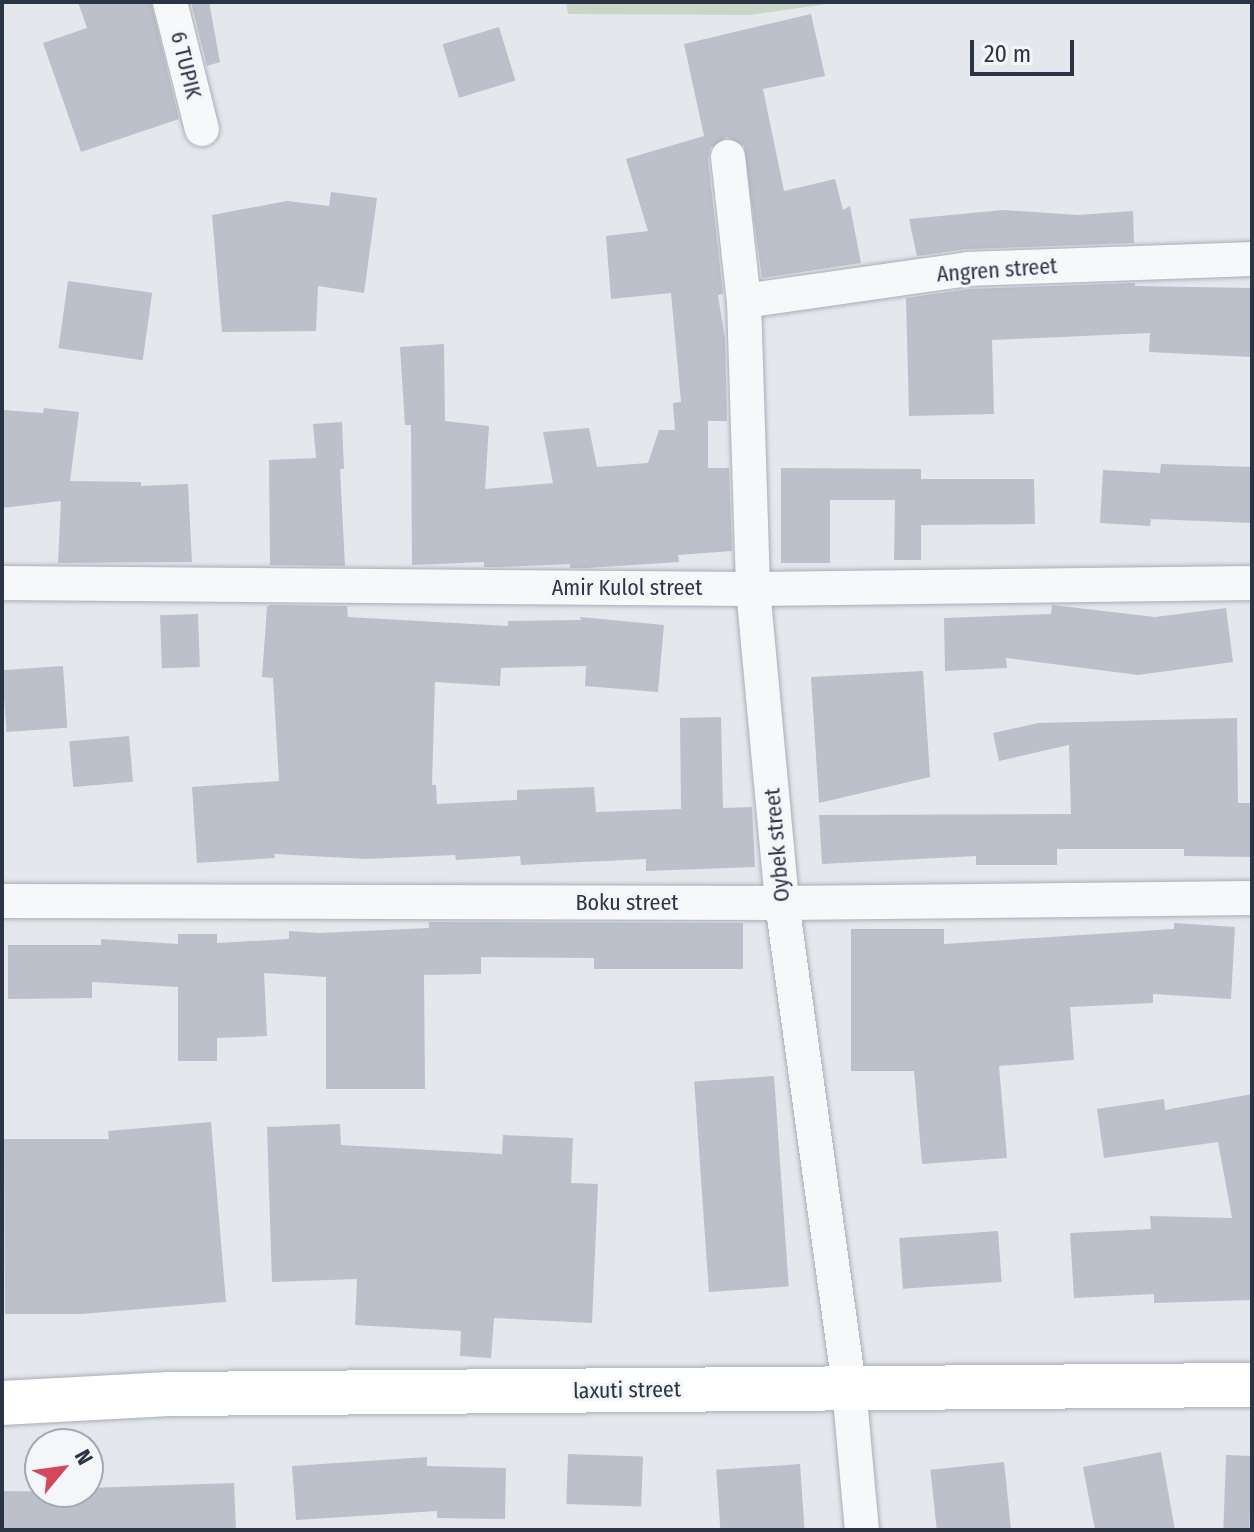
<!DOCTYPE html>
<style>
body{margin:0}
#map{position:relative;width:1254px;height:1532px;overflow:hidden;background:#e4e7ec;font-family:"Fira Sans Condensed",sans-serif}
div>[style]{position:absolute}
.green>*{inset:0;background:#c9d6c5}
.building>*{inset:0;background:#bbc0ca;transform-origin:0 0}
.roads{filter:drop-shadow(0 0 2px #a9aeb7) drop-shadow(0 0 2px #a9aeb7)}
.street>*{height:34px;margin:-17px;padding:0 17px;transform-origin:17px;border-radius:17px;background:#f7f8fa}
.secondary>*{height:44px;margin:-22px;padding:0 22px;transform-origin:22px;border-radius:22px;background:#fff}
span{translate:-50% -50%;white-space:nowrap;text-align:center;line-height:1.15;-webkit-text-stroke:6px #f4f6f9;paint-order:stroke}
.street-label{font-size:22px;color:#2b3445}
.frame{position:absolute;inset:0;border:4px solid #2b3445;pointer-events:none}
.north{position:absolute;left:24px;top:1428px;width:80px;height:80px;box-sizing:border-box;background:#f4f6f9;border:2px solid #a4a8b1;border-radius:50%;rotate:61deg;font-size:22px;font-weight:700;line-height:32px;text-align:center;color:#2b3445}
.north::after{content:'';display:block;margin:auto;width:28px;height:36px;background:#d1495b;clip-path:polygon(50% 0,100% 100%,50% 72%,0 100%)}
.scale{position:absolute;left:970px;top:40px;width:104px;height:36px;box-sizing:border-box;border:4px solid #2b3445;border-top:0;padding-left:10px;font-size:24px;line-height:28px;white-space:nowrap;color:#2b3445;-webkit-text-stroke:6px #f4f6f9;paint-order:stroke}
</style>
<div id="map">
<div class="green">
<i style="clip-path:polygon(566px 2px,841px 2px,749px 15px,568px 14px)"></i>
</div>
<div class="building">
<i style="clip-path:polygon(78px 2px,151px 2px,179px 119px,81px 152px,43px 43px,87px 28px)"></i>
<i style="clip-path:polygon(191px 2px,209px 2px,220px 62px,207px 66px)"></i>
<i style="clip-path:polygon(811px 14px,825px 76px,763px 89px,784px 191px,835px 179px,843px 210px,850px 206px,861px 263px,762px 278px,744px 146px,727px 137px,710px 148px,708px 159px,723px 294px,718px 295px,725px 339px,727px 421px,708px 421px,708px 468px,729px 468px,732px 551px,678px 555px,679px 562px,586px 568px,570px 568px,570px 564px,500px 567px,484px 567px,484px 562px,412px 565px,411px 425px,405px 425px,400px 347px,444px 344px,445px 421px,489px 426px,485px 489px,553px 483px,543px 432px,589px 428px,597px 467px,648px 463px,659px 430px,675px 430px,673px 403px,681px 402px,671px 293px,611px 299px,606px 236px,648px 231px,626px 159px,704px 136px,684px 44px)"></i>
<i style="left:499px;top:27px;width:56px;height:59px;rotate:73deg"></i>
<i style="clip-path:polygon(331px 192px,377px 198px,364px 293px,318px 286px,316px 331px,222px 332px,212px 215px,287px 201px,329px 206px)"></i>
<i style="clip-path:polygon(1003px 210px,1078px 215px,1133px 211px,1134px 243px,967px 249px,917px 256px,909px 219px)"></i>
<i style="left:68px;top:281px;width:85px;height:68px;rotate:8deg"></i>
<i style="clip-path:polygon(1135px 283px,1135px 286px,1252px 288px,1252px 357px,1149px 352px,1150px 333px,992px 340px,994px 414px,909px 416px,906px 298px,970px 289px)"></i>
<i style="clip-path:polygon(44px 408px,79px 412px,70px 481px,141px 482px,141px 486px,188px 484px,192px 562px,58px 563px,61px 501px,2px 508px,2px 410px,43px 413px)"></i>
<i style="clip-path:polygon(342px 422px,344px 469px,340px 469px,345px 566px,270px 565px,269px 460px,316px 458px,313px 424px)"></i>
<i style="clip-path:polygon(1161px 464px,1252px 467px,1252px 523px,1151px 519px,1150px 526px,1100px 523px,1103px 470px,1160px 473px)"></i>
<i style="clip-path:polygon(781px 468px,921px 469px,921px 479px,1034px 479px,1035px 524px,921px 525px,921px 560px,894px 560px,895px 500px,830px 500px,830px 563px,781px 563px)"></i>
<i style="clip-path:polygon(270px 605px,347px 606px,348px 617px,508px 626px,508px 621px,581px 620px,580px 617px,664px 625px,658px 692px,585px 686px,586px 666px,501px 668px,500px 686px,435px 682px,432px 785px,436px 785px,437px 804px,517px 800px,517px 790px,594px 787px,596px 812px,681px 809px,680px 718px,721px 717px,723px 808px,752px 807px,755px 867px,646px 871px,646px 859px,521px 865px,520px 856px,456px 860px,455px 855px,366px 859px,274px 854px,275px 858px,197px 863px,192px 787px,279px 781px,273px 678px,262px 677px,267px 607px)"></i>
<i style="clip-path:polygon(1052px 605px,1155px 617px,1226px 608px,1233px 662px,1138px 675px,1006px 658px,1007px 668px,945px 671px,944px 618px,1051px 614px)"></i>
<i style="left:198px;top:614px;width:53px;height:38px;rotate:88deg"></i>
<i style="left:63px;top:666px;width:62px;height:61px;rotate:86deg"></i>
<i style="clip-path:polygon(923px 671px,930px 777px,819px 803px,811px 677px)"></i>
<i style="clip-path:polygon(1237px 718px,1238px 803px,1252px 803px,1252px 857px,1184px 856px,1184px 849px,1057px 849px,1057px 865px,976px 865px,976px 856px,822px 864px,819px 815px,1071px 814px,1069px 745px,999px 761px,993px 733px,1038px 723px)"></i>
<i style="left:129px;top:736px;width:46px;height:60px;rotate:85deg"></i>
<i style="clip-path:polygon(429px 922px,743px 923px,743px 969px,594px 969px,594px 958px,481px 957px,481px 974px,424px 975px,425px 1089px,326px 1089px,326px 977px,264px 973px,267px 1036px,217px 1038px,217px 1061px,178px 1061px,178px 987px,92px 982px,92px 998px,8px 999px,8px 945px,101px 945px,101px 939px,178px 944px,178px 934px,217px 934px,217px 943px,289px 939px,289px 931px,320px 933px,429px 928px)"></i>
<i style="clip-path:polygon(1174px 923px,1235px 927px,1231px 999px,1153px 994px,1153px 1003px,1070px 1007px,1074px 1060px,999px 1066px,1007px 1158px,922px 1164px,914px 1071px,851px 1071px,851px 929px,944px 929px,944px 944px,1174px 929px)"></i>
<i style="left:774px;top:1076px;width:211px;height:80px;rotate:86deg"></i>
<i style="clip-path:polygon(1252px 1094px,1252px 1300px,1154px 1303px,1154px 1294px,1074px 1298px,1070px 1233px,1151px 1229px,1150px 1216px,1232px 1218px,1218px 1142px,1104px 1158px,1097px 1109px,1164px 1099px,1165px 1110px)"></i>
<i style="clip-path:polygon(211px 1122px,226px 1302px,81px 1314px,5px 1314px,4px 1139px,109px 1139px,108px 1131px)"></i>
<i style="clip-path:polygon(340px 1124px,341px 1145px,502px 1154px,503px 1135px,573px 1138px,571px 1183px,598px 1184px,592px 1323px,494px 1318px,491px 1358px,460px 1356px,461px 1331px,355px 1325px,357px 1279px,272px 1282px,267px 1127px)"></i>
<i style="left:998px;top:1231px;width:51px;height:99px;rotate:86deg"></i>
<i style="clip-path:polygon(1161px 1452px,1175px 1530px,1095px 1530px,1083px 1467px)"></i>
<i style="left:568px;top:1454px;width:75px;height:50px;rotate:2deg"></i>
<i style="left:1226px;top:1455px;width:26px;height:75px;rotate:2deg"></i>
<i style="clip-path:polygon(427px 1457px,427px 1466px,506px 1468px,505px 1519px,437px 1518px,437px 1511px,296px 1520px,292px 1466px)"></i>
<i style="left:1004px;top:1462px;width:66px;height:74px;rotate:84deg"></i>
<i style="left:800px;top:1464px;width:66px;height:84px;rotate:86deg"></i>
<i style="clip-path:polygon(234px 1483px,236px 1530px,2px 1530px,2px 1491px,88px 1492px,88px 1488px)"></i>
</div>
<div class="roads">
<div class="street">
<i style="left:170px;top:2px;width:131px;rotate:75.9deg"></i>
<i style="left:728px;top:157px;width:145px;rotate:83.7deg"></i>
<i style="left:744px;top:301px;width:288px;rotate:88.2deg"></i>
<i style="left:753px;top:589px;width:315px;rotate:84.7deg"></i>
<i style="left:782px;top:903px;width:490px;rotate:82.1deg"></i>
<i style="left:849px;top:1388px;width:143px;rotate:84.8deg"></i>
<i style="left:744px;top:301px;width:226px;rotate:-8.1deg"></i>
<i style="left:968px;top:269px;width:284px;rotate:-2deg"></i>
<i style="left:2px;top:583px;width:751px;rotate:0.46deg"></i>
<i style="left:753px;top:589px;width:499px;rotate:-0.7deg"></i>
<i style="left:2px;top:901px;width:780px;rotate:0.15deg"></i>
<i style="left:782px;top:903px;width:470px;rotate:-0.6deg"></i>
</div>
<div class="secondary">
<i style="left:2px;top:1403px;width:168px;rotate:-3.1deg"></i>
<i style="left:170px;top:1394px;width:1082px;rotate:-0.48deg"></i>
</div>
</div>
<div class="street-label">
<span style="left:186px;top:65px;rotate:76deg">6 TUPIK</span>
<span style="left:997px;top:270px;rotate:-4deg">Angren street</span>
<span style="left:627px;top:588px">Amir Kulol street</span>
<span style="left:777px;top:845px;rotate:-95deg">Oybek street</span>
<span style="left:627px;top:903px">Boku street</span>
<span style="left:627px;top:1390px;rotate:-1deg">laxuti street</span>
</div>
<div class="frame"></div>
<div class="north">N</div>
<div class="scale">20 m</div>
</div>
